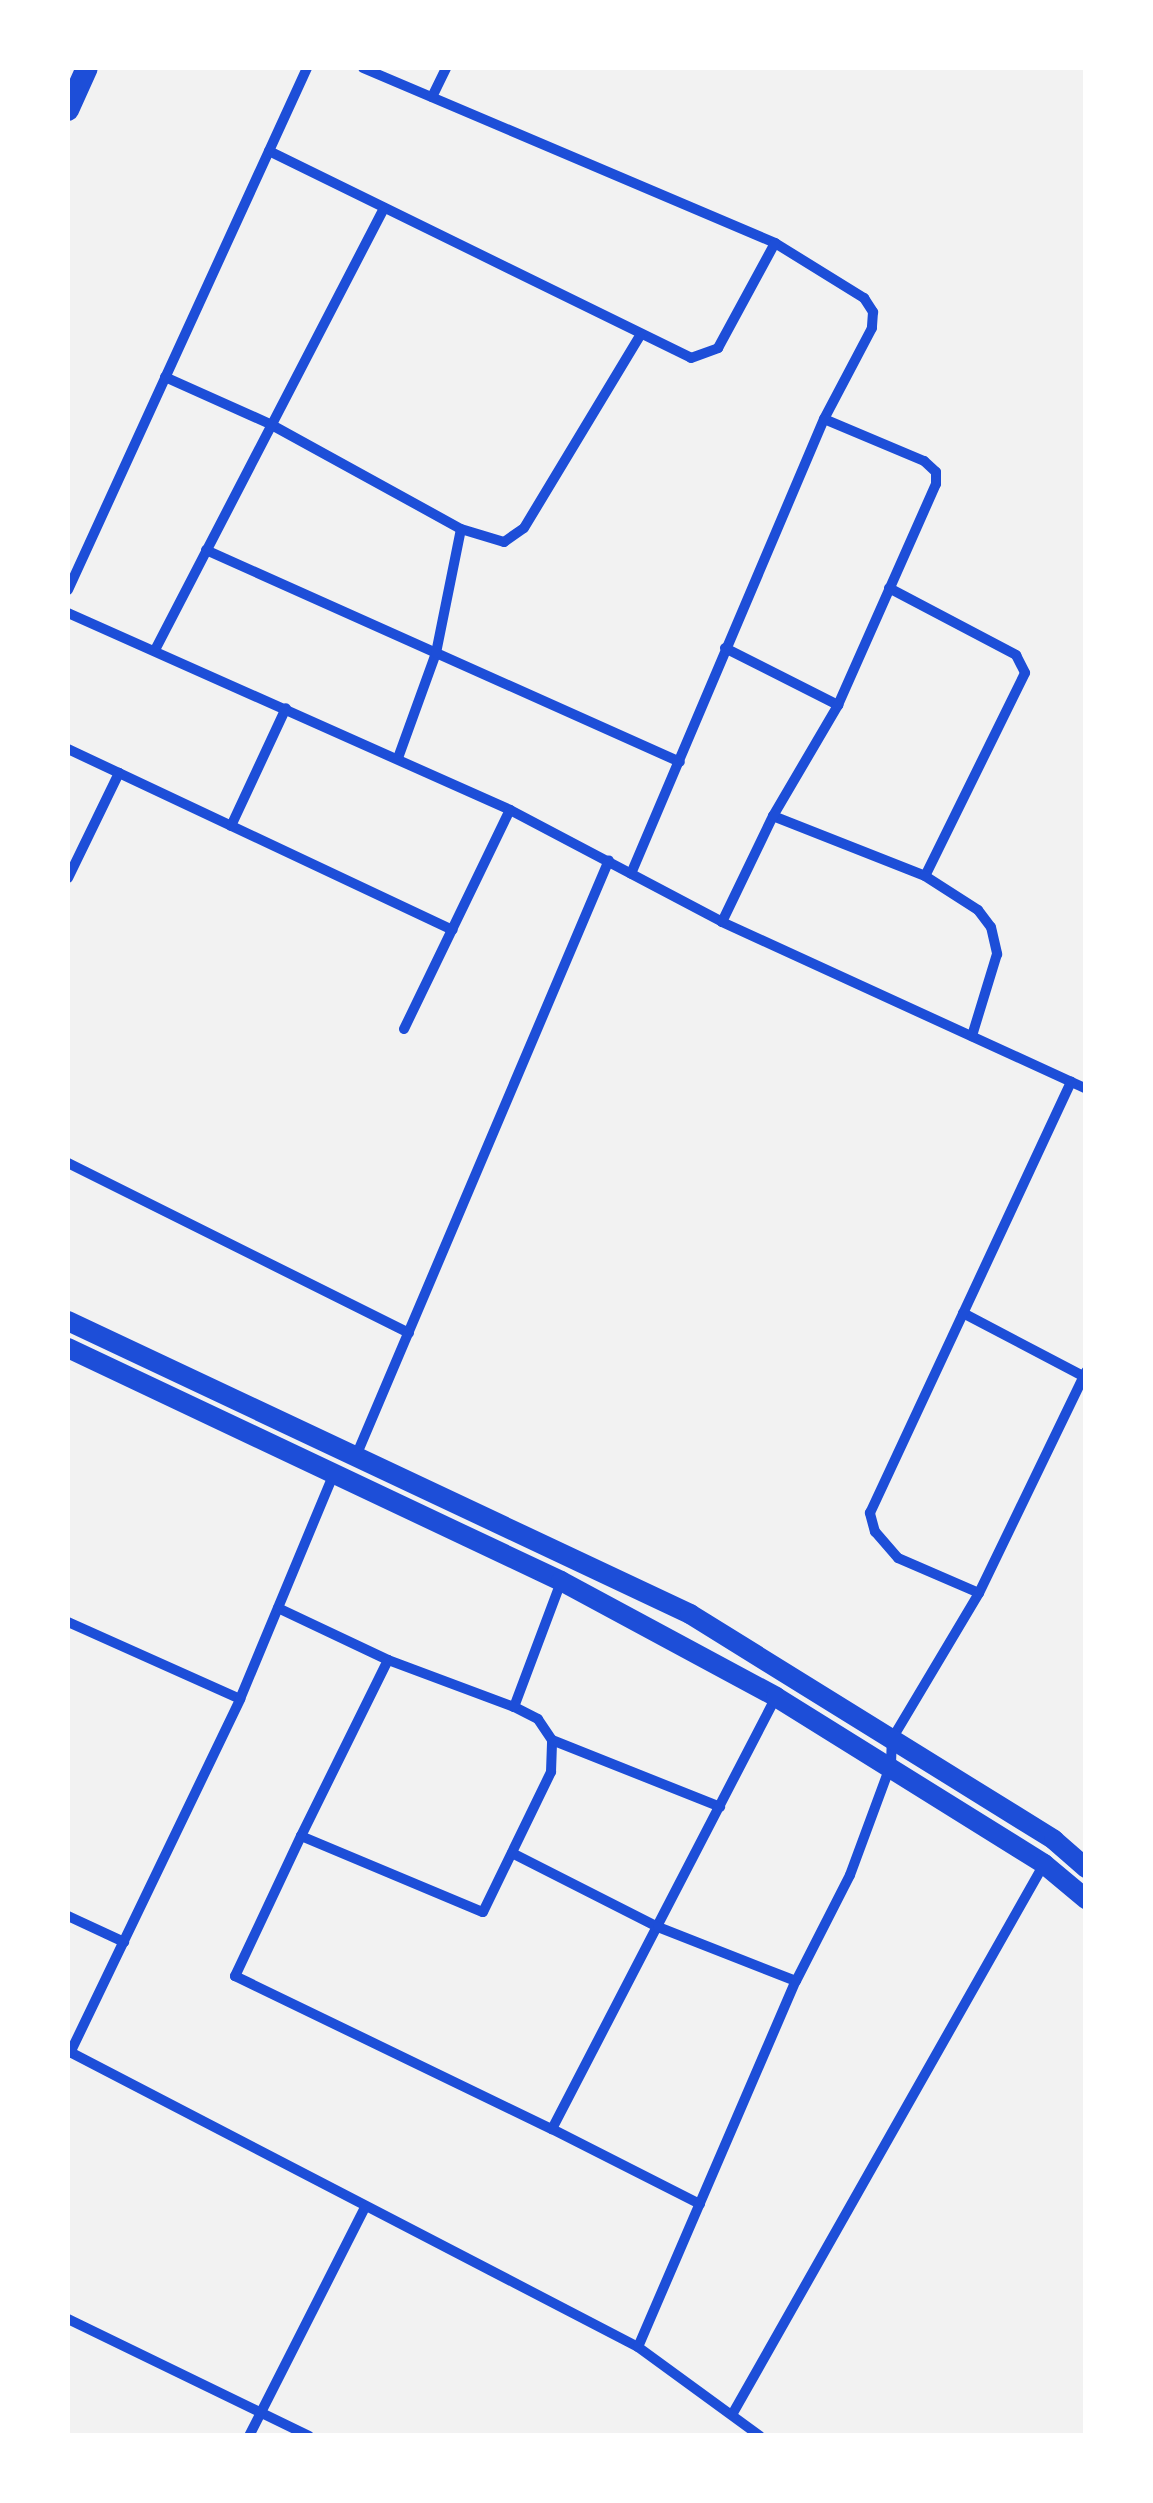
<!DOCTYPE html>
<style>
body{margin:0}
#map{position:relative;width:1153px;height:2503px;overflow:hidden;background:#f2f2f2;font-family:"Roboto Condensed",sans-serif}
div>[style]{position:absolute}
.minor>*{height:10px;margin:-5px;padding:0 5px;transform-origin:5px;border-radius:5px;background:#1d4ed8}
.primary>*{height:20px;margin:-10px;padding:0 10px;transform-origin:10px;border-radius:10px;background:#1d4ed8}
.trunk>*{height:22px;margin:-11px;padding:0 11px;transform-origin:11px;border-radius:11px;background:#1d4ed8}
span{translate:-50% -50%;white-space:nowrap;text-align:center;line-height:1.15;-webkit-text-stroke:8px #fff;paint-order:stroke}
.frame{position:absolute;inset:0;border:70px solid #fff;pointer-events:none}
</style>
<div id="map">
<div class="minor">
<i style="left:363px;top:68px;width:448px;rotate:23deg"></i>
<i style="left:775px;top:243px;width:105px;rotate:31.7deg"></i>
<i style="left:864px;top:298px;width:17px;rotate:57deg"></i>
<i style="left:873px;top:312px;width:16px;rotate:94deg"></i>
<i style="left:872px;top:328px;width:103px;rotate:117.8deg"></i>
<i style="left:824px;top:419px;width:494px;rotate:113deg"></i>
<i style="left:432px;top:97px;width:32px;rotate:-64deg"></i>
<i style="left:269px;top:151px;width:470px;rotate:26.1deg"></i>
<i style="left:691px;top:358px;width:29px;rotate:-20deg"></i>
<i style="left:718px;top:348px;width:119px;rotate:-61.5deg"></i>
<i style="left:165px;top:377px;width:115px;rotate:24.1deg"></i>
<i style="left:270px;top:424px;width:218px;rotate:28.8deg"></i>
<i style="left:461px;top:529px;width:45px;rotate:16.8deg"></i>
<i style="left:504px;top:542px;width:24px;rotate:-35deg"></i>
<i style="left:524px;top:528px;width:224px;rotate:-58.9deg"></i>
<i style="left:206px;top:550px;width:519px;rotate:24.1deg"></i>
<i style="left:889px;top:588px;width:144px;rotate:27.8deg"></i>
<i style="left:1016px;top:655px;width:20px;rotate:63deg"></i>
<i style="left:1025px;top:673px;width:226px;rotate:116.2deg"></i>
<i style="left:68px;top:590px;width:574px;rotate:-65.4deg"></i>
<i style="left:68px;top:613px;width:484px;rotate:24deg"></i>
<i style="left:510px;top:810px;width:240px;rotate:27.8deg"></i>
<i style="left:722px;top:922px;width:400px;rotate:24.6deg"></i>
<i style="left:725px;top:648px;width:127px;rotate:26.8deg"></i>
<i style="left:155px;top:650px;width:498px;rotate:-62.6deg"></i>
<i style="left:68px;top:749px;width:425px;rotate:25.2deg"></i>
<i style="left:398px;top:758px;width:112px;rotate:-70.1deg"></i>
<i style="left:436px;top:653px;width:126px;rotate:-78.6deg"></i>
<i style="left:773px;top:816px;width:163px;rotate:21.5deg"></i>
<i style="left:925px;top:876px;width:63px;rotate:32.7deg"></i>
<i style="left:978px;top:910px;width:21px;rotate:53deg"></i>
<i style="left:991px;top:927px;width:28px;rotate:77deg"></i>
<i style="left:997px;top:954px;width:86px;rotate:107deg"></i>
<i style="left:231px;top:826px;width:130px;rotate:-65deg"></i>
<i style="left:68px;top:878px;width:117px;rotate:-64.1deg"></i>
<i style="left:722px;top:922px;width:118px;rotate:-64.3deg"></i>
<i style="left:773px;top:816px;width:129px;rotate:-59.6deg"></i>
<i style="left:838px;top:705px;width:242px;rotate:-66.1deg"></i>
<i style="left:936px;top:484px;width:12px;rotate:-90deg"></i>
<i style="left:936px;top:472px;width:16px;rotate:-137deg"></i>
<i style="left:924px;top:461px;width:108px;rotate:-157.2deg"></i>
<i style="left:404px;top:1029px;width:243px;rotate:-64.2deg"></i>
<i style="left:68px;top:1163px;width:381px;rotate:26.5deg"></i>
<i style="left:963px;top:1313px;width:136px;rotate:27.7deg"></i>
<i style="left:356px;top:1456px;width:647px;rotate:-67deg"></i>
<i style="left:979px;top:1593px;width:88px;rotate:-156.6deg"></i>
<i style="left:898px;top:1558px;width:35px;rotate:-131deg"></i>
<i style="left:875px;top:1532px;width:20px;rotate:-105deg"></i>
<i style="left:870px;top:1513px;width:476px;rotate:-65deg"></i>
<i style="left:278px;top:1608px;width:122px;rotate:25.3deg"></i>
<i style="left:68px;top:1622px;width:188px;rotate:24.1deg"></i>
<i style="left:514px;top:1707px;width:134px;rotate:-159.5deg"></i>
<i style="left:388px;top:1660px;width:196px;rotate:116.3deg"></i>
<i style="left:301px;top:1836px;width:197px;rotate:22.7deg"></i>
<i style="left:483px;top:1912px;width:156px;rotate:-64.1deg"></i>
<i style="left:551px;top:1772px;width:32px;rotate:-88deg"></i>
<i style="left:552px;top:1740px;width:25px;rotate:-124deg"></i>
<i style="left:538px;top:1719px;width:27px;rotate:-153deg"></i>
<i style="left:514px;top:1707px;width:134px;rotate:-69.4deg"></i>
<i style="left:552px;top:1740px;width:181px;rotate:21.7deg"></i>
<i style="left:301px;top:1836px;width:155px;rotate:115.2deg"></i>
<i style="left:235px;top:1976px;width:352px;rotate:25.8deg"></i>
<i style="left:552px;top:2129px;width:487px;rotate:-62.6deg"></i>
<i style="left:512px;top:1853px;width:164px;rotate:26.9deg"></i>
<i style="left:658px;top:1927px;width:148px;rotate:21.4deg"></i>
<i style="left:68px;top:1916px;width:62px;rotate:24.9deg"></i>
<i style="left:68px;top:2051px;width:642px;rotate:27.44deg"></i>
<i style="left:638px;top:2347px;width:151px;rotate:36.1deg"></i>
<i style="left:70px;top:2053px;width:393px;rotate:-64.3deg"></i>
<i style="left:240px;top:1699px;width:245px;rotate:-67.4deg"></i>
<i style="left:552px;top:2129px;width:166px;rotate:26.9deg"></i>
<i style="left:68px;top:2319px;width:268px;rotate:25.9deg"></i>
<i style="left:638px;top:2347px;width:399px;rotate:-66.7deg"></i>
<i style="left:796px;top:1981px;width:119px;rotate:-63deg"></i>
<i style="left:850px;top:1875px;width:118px;rotate:-69.7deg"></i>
<i style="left:891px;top:1764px;width:25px;rotate:-88deg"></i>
<i style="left:892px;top:1739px;width:170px;rotate:-59.2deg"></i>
<i style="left:979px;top:1593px;width:246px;rotate:-64.2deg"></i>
<i style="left:733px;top:2413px;width:631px;rotate:-60.47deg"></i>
<i style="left:249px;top:2436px;width:257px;rotate:-63.1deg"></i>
</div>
<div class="primary">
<i style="left:68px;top:1321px;width:688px;rotate:25.22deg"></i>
<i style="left:690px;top:1614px;width:428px;rotate:31.8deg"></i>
<i style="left:1054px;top:1840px;width:43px;rotate:41.2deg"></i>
<i style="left:68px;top:1348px;width:545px;rotate:25.3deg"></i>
<i style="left:561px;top:1581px;width:244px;rotate:28.3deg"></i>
<i style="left:776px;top:1697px;width:316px;rotate:31.9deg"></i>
<i style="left:1044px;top:1864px;width:55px;rotate:39.8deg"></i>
</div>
<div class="trunk">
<i style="left:68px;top:110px;width:46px;rotate:-65.7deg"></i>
</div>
<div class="frame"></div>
</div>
